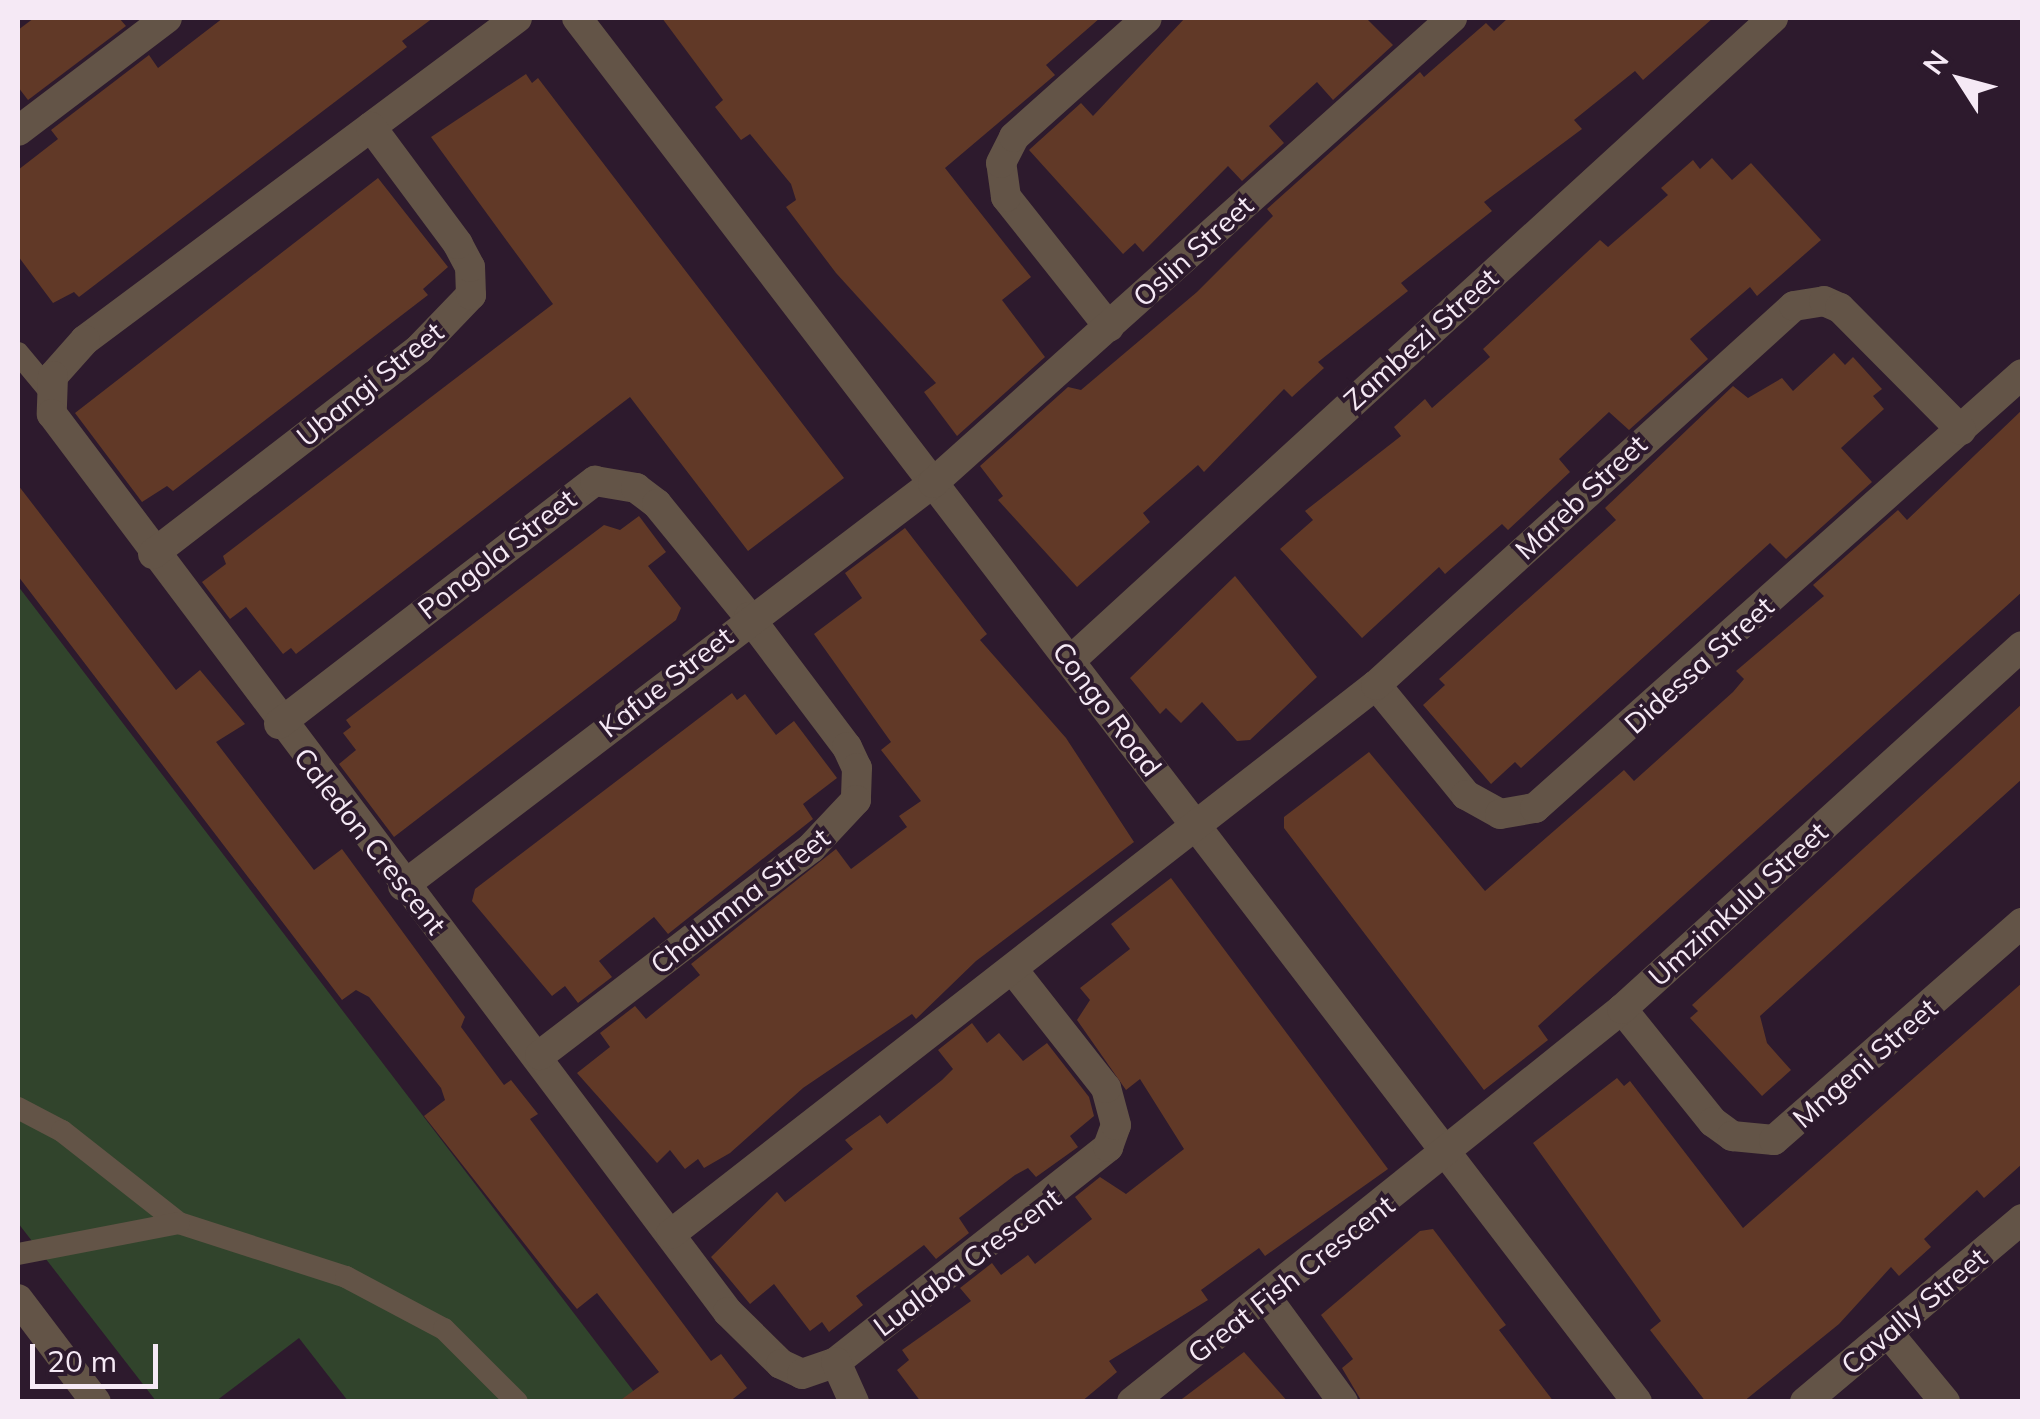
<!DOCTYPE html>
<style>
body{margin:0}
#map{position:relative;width:2040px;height:1419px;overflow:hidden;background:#2d1a2d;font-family:Mulish,sans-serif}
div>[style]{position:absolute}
.green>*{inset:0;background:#31442c}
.building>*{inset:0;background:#613927}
.lane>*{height:22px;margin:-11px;padding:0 11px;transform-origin:11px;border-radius:11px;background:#635447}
.street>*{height:30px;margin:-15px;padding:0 15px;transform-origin:15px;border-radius:15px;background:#635447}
span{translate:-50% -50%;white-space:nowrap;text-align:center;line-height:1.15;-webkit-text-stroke:8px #2d1a2d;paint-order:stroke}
.street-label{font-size:28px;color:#f5e9f5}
.frame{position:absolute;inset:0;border:20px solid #f5e9f5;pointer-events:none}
.north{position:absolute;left:1910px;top:30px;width:100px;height:100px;-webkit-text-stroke:8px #2d1a2d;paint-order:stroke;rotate:306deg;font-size:28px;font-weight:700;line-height:40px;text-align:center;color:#f5e9f5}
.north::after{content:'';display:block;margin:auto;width:35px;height:45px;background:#f5e9f5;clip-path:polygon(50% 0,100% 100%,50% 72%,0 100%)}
.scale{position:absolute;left:30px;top:1344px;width:128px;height:45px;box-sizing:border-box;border:5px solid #f5e9f5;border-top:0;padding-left:12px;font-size:30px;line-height:35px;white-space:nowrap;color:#f5e9f5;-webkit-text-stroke:8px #2d1a2d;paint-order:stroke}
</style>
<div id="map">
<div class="green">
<i style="clip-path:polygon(18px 586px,641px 1401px,348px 1401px,299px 1338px,216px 1401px,156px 1401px,18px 1223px)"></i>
</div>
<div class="building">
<i style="clip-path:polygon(34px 18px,119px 18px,126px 26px,28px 100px,18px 87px,18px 30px)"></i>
<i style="clip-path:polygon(223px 18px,433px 18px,402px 41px,407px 47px,79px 297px,74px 292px,53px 303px,18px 256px,18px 170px,58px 139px,51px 130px,149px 55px,158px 68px)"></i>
<i style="clip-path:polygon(662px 18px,1100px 18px,1046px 65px,1055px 75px,945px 168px,1031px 277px,1002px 300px,1045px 357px,957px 436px,924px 392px,936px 383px,836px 273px,786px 207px,796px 200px,791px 184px,750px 134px,741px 140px,715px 107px,723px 100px)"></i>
<i style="clip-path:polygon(1185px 18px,1366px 18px,1393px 45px,1333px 100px,1317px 82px,1269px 126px,1284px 143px,1242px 181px,1228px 166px,1143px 252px,1135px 243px,1123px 254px,1029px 150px,1081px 103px,1093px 116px)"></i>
<i style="clip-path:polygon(1508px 18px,1713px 18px,1643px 80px,1635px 71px,1574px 120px,1582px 129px,1484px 202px,1492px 211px,1401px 283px,1408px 291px,1318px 362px,1324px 368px,1292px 397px,1284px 389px,1204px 472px,1198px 465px,1143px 513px,1150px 522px,1077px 587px,998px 500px,1003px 496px,980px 466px,1068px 387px,1081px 390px,1197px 292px,1273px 216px,1267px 209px,1420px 72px,1424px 77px,1486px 23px,1494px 31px)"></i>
<i style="clip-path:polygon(526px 74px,532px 83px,538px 78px,844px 478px,748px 551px,630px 397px,296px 654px,291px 648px,283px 654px,246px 607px,230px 619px,202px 582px,226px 564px,223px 556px,553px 304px,431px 137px)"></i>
<i style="clip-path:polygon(1712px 158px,1732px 180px,1751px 163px,1821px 240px,1757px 296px,1750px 287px,1690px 339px,1708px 359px,1629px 430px,1609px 412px,1559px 459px,1570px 472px,1508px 530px,1502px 524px,1445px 574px,1439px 567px,1362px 638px,1280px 549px,1313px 520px,1305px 511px,1401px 436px,1394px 427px,1425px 399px,1432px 408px,1490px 357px,1483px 349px,1600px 240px,1608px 247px,1668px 195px,1661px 188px,1693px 160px,1700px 169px)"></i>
<i style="clip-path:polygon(378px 178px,448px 267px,423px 289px,428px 295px,173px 491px,167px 486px,142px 502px,75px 413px)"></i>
<i style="clip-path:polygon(1834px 353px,1845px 365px,1853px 357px,1882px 389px,1873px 396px,1884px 409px,1841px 448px,1872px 482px,1786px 559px,1770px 543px,1521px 768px,1515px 762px,1491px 784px,1423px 705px,1445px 685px,1439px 679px,1616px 520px,1605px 508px,1733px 386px,1748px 398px,1782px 378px,1793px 391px)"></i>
<i style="clip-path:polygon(2022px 410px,2022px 592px,1538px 1026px,1548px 1040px,1484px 1090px,1284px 828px,1284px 817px,1369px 752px,1485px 891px,1624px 770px,1634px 781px,1733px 692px,1744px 679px,1736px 671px,1824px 596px,1813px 585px,1898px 510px,1907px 520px)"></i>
<i style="clip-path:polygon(18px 485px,176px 690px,200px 670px,245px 724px,216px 742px,314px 870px,342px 849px,465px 1017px,461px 1027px,504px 1085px,511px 1080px,538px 1114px,530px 1119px,711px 1361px,721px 1354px,747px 1388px,729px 1402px,618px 1402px,659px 1372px,597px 1293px,577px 1309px,557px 1285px,424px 1116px,445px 1100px,441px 1088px,369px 997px,356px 990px,342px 1000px,18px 576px)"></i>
<i style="clip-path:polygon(639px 516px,666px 552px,648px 566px,681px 608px,676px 620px,394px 837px,339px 764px,356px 750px,343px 733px,351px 727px,346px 720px,604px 525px,620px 530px)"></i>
<i style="clip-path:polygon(905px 528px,987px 634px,980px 640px,1066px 738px,1134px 842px,976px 961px,916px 1019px,912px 1014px,803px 1088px,730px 1153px,704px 1168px,698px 1159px,685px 1169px,670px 1150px,657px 1163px,577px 1073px,610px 1047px,600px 1033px,635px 1006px,646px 1019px,700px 975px,691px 964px,836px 849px,851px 869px,907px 827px,899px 816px,921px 801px,881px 750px,891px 742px,814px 634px,862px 598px,845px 573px)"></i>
<i style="clip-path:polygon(1235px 576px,1317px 677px,1250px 740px,1237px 741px,1202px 702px,1181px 723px,1166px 708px,1160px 714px,1130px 678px)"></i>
<i style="clip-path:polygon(732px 693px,737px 700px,745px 694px,776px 735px,794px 721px,837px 778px,803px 804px,813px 819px,668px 934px,654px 917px,599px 961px,612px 977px,578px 1003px,565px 986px,552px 996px,472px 901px,475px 889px)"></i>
<i style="clip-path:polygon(2022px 704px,2022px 779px,1760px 1016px,1767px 1043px,1791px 1070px,1762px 1096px,1690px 1018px,1698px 1011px,1692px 1005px)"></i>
<i style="clip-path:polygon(1171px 878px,1388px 1169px,1265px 1256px,1259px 1248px,1201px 1290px,1208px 1300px,1109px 1361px,1117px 1372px,1081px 1402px,921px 1402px,897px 1370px,909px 1360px,902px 1350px,971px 1301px,960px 1288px,992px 1263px,1001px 1275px,1028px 1255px,1035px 1264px,1092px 1219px,1075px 1197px,1100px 1177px,1126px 1194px,1184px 1149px,1140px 1079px,1126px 1090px,1077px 1020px,1090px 1000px,1080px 988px,1130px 949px,1111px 924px)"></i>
<i style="clip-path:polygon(2022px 983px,2022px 1164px,1984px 1198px,1977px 1190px,1924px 1239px,1931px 1247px,1899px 1276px,1891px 1267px,1839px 1324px,1743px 1402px,1706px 1402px,1650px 1330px,1661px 1321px,1533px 1143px,1617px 1078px,1624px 1086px,1630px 1081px,1743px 1228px)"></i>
<i style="clip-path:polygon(972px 1023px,987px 1043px,999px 1033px,1023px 1061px,1047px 1043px,1089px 1097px,1094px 1116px,1070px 1136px,1078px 1147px,1036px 1177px,1028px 1168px,1015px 1175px,959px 1218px,969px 1233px,936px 1259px,924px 1245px,856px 1296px,863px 1305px,829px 1332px,822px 1322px,810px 1331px,774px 1284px,750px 1304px,711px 1257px,777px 1192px,785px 1202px,853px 1149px,845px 1140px,880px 1115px,887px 1124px,942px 1080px,953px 1069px,938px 1050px)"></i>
<i style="clip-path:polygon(1433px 1229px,1506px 1325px,1499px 1330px,1554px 1402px,1362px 1402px,1342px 1368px,1353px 1359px,1321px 1315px,1420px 1231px)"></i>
<i style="clip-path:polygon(1244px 1352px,1288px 1402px,1178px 1402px)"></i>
</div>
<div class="lane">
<i style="left:18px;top:353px;width:47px;rotate:50.2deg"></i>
<i style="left:18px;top:1108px;width:50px;rotate:27.6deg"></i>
<i style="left:62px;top:1131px;width:149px;rotate:38.2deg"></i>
<i style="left:179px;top:1223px;width:176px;rotate:17.9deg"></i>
<i style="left:346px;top:1277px;width:111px;rotate:28deg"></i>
<i style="left:444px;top:1329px;width:103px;rotate:45deg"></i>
<i style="left:18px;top:1254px;width:164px;rotate:-10.9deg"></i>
</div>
<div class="street">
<i style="left:517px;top:18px;width:539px;rotate:143.3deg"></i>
<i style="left:85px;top:340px;width:48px;rotate:131.6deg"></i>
<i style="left:53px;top:376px;width:38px;rotate:92deg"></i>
<i style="left:52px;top:414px;width:1124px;rotate:53.03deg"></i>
<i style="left:728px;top:1312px;width:74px;rotate:44.5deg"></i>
<i style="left:781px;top:1364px;width:23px;rotate:25deg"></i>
<i style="left:802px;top:1374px;width:36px;rotate:-19deg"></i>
<i style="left:836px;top:1362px;width:347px;rotate:-38.3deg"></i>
<i style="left:1108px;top:1147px;width:23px;rotate:-70deg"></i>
<i style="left:1116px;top:1125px;width:38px;rotate:-105deg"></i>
<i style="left:1106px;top:1088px;width:150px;rotate:-128.2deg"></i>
<i style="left:577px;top:18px;width:1743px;rotate:52.55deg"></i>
<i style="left:18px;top:131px;width:187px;rotate:-37.2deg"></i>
<i style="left:1109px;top:327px;width:166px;rotate:-128.4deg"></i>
<i style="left:1006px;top:197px;width:34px;rotate:-98deg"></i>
<i style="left:1001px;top:163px;width:29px;rotate:-63deg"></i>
<i style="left:1014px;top:137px;width:178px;rotate:-41.8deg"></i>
<i style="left:153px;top:554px;width:336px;rotate:-37.6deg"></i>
<i style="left:419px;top:349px;width:75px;rotate:-46.1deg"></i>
<i style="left:471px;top:295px;width:28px;rotate:-92deg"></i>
<i style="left:470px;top:267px;width:26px;rotate:-118deg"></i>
<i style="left:458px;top:244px;width:146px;rotate:-126.6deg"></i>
<i style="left:1070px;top:661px;width:953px;rotate:-42.45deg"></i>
<i style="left:1376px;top:685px;width:142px;rotate:50.7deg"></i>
<i style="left:1466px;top:795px;width:39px;rotate:29deg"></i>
<i style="left:1500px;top:814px;width:36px;rotate:-10deg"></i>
<i style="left:1535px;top:808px;width:652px;rotate:-41.71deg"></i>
<i style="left:279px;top:724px;width:399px;rotate:-37.6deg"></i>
<i style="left:595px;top:481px;width:42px;rotate:9.7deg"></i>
<i style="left:636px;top:488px;width:26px;rotate:37deg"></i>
<i style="left:657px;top:504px;width:146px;rotate:50.8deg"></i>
<i style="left:749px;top:617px;width:163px;rotate:53deg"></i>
<i style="left:847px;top:747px;width:23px;rotate:65deg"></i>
<i style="left:857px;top:768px;width:32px;rotate:92deg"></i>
<i style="left:856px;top:800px;width:66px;rotate:133.2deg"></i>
<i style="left:811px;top:848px;width:341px;rotate:142.6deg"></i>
<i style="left:403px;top:886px;width:666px;rotate:-37.25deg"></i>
<i style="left:933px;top:483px;width:697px;rotate:-41.86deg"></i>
<i style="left:1622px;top:1009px;width:145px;rotate:51.2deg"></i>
<i style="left:1713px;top:1122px;width:24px;rotate:36deg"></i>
<i style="left:1732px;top:1136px;width:42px;rotate:5.4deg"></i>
<i style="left:1774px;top:1140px;width:330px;rotate:-41.2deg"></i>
<i style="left:671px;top:1234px;width:894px;rotate:-37.91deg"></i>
<i style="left:1376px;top:685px;width:564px;rotate:-42.2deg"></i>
<i style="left:1794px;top:306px;width:30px;rotate:-9deg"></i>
<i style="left:1824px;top:301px;width:17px;rotate:24deg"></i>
<i style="left:1840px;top:308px;width:172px;rotate:45.2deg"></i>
<i style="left:1267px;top:1298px;width:129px;rotate:53.8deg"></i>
<i style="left:18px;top:1299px;width:129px;rotate:52.9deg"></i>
<i style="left:1889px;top:1334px;width:88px;rotate:50.5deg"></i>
<i style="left:836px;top:1362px;width:44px;rotate:65.8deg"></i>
<i style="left:1132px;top:1402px;width:628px;rotate:-38.73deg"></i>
<i style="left:1622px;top:1009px;width:540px;rotate:-42.22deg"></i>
<i style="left:1805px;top:1402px;width:284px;rotate:-40.1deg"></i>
</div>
<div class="street-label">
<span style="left:1193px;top:251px;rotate:-42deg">Oslin Street</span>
<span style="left:1421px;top:339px;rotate:-42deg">Zambezi Street</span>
<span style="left:370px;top:384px;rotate:-39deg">Ubangi Street</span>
<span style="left:1581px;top:497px;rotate:-43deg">Mareb Street</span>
<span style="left:497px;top:554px;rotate:-38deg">Pongola Street</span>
<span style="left:1699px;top:665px;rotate:-42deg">Didessa Street</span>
<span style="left:666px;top:682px;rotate:-38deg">Kafue Street</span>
<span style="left:1107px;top:709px;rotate:53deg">Congo Road</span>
<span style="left:370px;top:841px;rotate:52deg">Caledon Crescent</span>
<span style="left:740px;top:901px;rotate:-38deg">Chalumna Street</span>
<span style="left:1738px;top:904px;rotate:-42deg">Umzimkulu Street</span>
<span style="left:1865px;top:1063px;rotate:-41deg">Mngeni Street</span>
<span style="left:967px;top:1262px;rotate:-37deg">Lualaba Crescent</span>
<span style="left:1291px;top:1279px;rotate:-38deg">Great Fish Crescent</span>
<span style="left:1914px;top:1311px;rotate:-40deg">Cavally Street</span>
</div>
<div class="frame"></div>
<div class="north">N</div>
<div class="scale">20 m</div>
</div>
